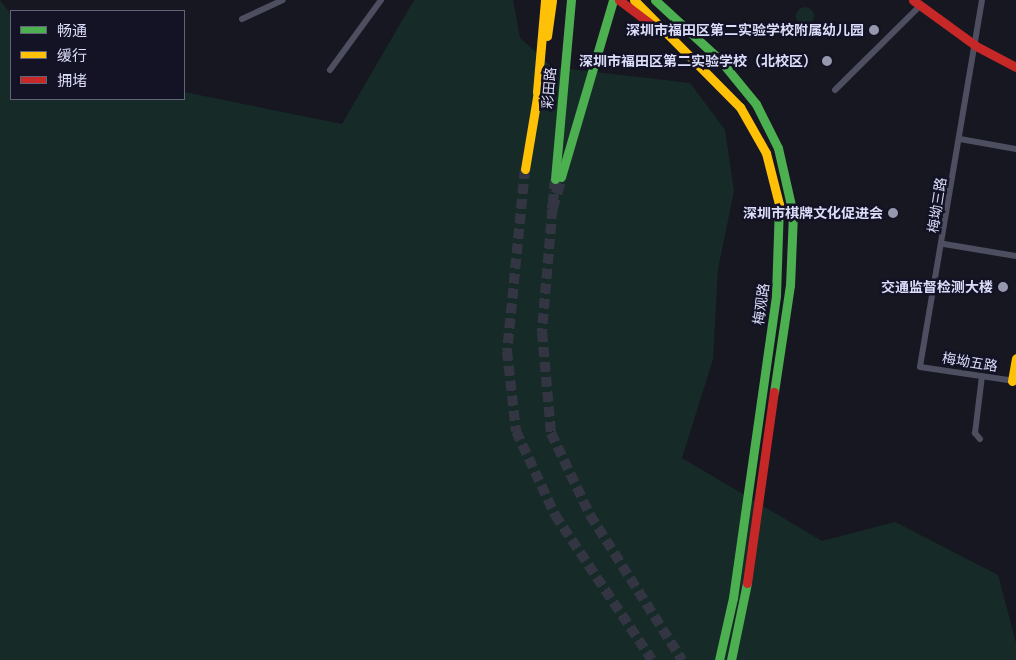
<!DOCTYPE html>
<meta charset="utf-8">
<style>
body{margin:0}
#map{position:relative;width:1016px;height:660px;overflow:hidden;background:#171721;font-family:Helvetica,"Noto Sans SC",sans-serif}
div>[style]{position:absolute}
.green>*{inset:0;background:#162b28}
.round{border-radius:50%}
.primary-tunnel>*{height:10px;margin-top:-5px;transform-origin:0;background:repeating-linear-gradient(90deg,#343542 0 10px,transparent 0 15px)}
.highway-tunnel>*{height:11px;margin-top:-5.5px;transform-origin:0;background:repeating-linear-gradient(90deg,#343542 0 11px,transparent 0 16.5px)}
.street>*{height:6px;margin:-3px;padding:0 3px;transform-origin:3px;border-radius:3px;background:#4d4f60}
.fast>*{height:9px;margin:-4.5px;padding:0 4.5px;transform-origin:4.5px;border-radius:4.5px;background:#4caf50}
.slow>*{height:9px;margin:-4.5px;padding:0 4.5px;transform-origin:4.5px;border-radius:4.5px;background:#ffc107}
.jam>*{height:9px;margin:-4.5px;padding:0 4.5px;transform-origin:4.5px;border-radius:4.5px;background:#c62828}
.dots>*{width:14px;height:14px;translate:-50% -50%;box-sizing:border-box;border:2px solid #131325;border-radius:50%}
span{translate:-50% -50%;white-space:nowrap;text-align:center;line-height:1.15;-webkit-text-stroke:5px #131325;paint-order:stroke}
.poi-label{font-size:14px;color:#dbddfa;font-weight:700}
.right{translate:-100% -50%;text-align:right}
.street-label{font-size:14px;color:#dbddfa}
.legend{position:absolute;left:10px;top:10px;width:175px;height:90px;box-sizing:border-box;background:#131325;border:1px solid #63647a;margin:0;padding:6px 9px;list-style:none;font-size:15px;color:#dbddfa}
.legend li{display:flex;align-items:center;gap:10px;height:25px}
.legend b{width:25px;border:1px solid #63647a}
</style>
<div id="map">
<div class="green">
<i style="clip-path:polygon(0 0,11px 14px,11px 99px,184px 99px,184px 92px,342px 124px,414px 0,513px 0,520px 38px,552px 67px,690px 83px,725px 130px,734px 191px,718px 269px,713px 359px,682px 458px,822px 541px,895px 522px,998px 575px,1016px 643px,1016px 660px,0 660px)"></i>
<i class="round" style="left:796px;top:7px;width:18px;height:18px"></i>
</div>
<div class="primary-tunnel">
<i style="left:525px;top:169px;width:183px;rotate:95.6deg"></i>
<i style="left:507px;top:351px;width:81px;rotate:83.6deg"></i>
<i style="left:516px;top:431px;width:93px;rotate:65.1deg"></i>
<i style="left:555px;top:515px;width:174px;rotate:56.2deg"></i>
<i style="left:555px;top:179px;width:154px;rotate:94.9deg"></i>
<i style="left:542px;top:332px;width:101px;rotate:84.9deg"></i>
<i style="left:551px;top:433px;width:91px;rotate:64.6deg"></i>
<i style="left:590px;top:515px;width:172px;rotate:57.6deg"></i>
</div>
<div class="highway-tunnel">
<i style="left:552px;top:209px;width:33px;rotate:-74deg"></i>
</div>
<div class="street">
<i style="left:982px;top:0;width:372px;rotate:99.6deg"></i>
<i style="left:920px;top:367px;width:96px;rotate:8.4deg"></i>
<i style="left:242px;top:19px;width:45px;rotate:-24.9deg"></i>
<i style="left:330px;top:70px;width:87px;rotate:-53.9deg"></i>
<i style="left:835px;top:90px;width:117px;rotate:-44.7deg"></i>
<i style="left:960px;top:139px;width:57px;rotate:10.1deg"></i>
<i style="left:944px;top:244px;width:73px;rotate:9.5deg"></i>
<i style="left:980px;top:439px;width:8px;rotate:-130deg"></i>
<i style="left:975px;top:433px;width:57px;rotate:-83deg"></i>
</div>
<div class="fast">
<i style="left:655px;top:0;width:88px;rotate:42.7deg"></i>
<i style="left:720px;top:60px;width:57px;rotate:50.7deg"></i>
<i style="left:756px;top:104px;width:49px;rotate:63.4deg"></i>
<i style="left:778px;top:148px;width:68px;rotate:77.2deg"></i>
<i style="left:793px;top:214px;width:71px;rotate:92.4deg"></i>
<i style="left:790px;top:285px;width:108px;rotate:98.5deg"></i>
<i style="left:561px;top:177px;width:184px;rotate:-73.6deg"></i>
<i style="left:555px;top:179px;width:180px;rotate:-84.9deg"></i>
<i style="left:719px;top:660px;width:64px;rotate:-77.3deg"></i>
<i style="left:733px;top:598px;width:306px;rotate:-81.9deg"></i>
<i style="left:776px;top:295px;width:91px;rotate:-88.1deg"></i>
<i style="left:731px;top:660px;width:79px;rotate:-78.3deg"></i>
</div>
<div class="slow">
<i style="left:634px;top:0;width:151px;rotate:45.3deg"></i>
<i style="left:740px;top:107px;width:53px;rotate:60.5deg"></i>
<i style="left:766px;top:153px;width:53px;rotate:75.7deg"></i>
<i style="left:547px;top:36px;width:36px;rotate:-82deg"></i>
<i style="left:537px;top:92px;width:92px;rotate:-85deg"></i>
<i style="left:525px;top:169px;width:85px;rotate:-80.5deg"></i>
<i style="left:1012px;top:381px;width:23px;rotate:-80deg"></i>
</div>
<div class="jam">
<i style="left:619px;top:0;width:39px;rotate:37deg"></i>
<i style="left:913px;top:0;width:78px;rotate:36.1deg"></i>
<i style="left:976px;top:46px;width:45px;rotate:27.7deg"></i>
<i style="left:747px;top:583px;width:193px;rotate:-82deg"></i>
</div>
<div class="dots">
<i style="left:874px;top:30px;background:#9698ae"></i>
<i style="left:827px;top:61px;background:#9698ae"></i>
<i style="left:893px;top:213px;background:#9698ae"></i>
<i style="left:1003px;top:287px;background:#9698ae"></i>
</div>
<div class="poi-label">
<span class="right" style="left:864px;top:30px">深圳市福田区第二实验学校附属幼儿园</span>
<span class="right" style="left:817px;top:61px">深圳市福田区第二实验学校（北校区）</span>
<span class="right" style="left:883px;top:213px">深圳市棋牌文化促进会</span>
<span class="right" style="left:993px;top:287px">交通监督检测大楼</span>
</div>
<div class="street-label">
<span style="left:549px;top:88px;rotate:-85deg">彩田路</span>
<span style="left:937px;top:205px;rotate:-81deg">梅坳三路</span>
<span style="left:761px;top:304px;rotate:-82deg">梅观路</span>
<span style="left:970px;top:362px;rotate:9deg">梅坳五路</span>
</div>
<ul class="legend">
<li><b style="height:6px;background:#4caf50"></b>畅通</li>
<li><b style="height:6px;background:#ffc107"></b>缓行</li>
<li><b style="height:6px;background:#c62828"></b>拥堵</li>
</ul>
</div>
